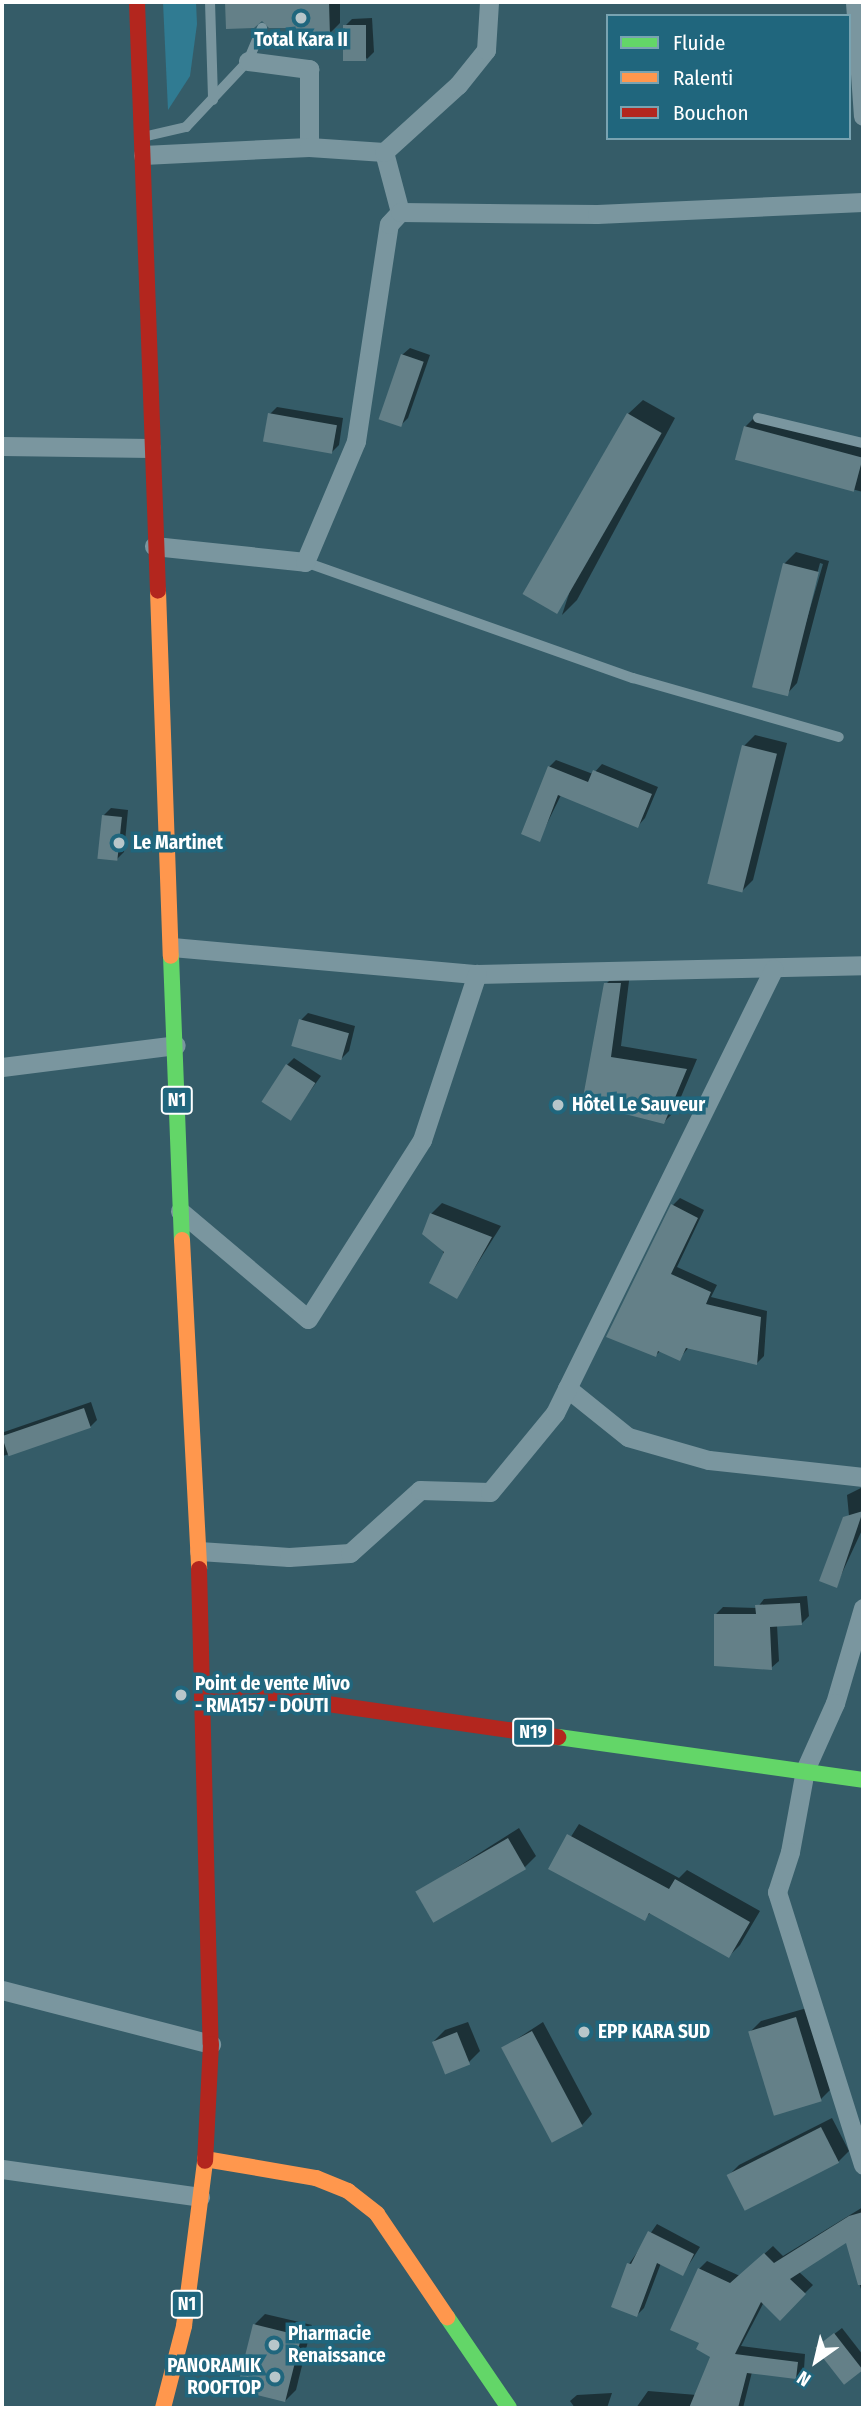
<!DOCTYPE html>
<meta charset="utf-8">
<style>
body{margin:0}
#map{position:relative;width:865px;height:2410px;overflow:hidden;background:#355c68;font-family:"Fira Sans Condensed",sans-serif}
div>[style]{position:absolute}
.green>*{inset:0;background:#307b92}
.shadow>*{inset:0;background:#0007}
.building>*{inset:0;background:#648088;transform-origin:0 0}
.lane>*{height:10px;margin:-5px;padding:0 5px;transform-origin:5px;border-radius:5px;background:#7a969f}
.street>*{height:19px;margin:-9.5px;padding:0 9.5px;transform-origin:9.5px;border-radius:9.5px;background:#7a969f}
.fast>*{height:16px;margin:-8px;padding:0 8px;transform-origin:8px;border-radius:8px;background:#63d668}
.slow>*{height:16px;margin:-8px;padding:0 8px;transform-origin:8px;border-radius:8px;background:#ff974d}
.jam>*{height:16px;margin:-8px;padding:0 8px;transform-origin:8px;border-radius:8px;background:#b3261e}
.dots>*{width:19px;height:19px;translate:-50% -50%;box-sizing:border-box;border:4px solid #20667d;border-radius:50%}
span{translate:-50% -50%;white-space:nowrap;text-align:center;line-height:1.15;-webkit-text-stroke:7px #20667d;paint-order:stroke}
.shield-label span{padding:2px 5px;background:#20667d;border:2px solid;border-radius:5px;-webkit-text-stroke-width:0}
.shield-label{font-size:18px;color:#fff;font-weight:700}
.poi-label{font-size:19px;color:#fff;font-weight:700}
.left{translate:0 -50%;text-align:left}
.right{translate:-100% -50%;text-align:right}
.frame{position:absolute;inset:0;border:4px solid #fff;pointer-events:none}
.legend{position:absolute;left:606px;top:14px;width:245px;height:126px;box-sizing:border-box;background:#20667d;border:2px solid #79a3b1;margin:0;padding:9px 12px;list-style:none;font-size:21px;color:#fff}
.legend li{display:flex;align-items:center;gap:14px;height:35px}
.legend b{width:35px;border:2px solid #79a3b1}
.north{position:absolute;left:781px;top:2326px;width:70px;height:70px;-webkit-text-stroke:5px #20667d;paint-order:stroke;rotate:214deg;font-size:19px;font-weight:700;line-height:28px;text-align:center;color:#fff}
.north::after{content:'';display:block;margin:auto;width:24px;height:32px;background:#fff;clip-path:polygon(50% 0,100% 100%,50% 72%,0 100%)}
</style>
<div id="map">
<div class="green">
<i style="clip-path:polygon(163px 2px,196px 2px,197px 24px,190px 76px,168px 110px)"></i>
</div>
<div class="shadow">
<i style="clip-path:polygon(227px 2px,340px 2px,340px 23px,329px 34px,262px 18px,227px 27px)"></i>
<i style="clip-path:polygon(372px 18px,374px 52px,367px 59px,345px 26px,352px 19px)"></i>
<i style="clip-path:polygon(410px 348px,430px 355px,408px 418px,401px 425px,402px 355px)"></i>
<i style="clip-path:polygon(643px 400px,675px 418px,577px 600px,562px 615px,628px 414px)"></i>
<i style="clip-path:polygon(277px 407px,343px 418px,339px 445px,332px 452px,270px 414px)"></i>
<i style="clip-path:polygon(756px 416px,863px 444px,863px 492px,737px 459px,745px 427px)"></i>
<i style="clip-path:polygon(evenodd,796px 552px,829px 561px,797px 683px,787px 694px,753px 685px,785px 563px,796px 552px,820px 563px,823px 564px,788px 684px,820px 563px)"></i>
<i style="clip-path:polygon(755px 735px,787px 743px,753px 880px,742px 891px,744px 746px)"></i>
<i style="clip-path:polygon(556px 760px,593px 774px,602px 764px,658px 787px,645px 818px,638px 826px,561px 795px,539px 840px,549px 767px)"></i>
<i style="clip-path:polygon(111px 808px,128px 810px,124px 852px,117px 859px,104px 815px)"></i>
<i style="clip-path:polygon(617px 973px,630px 973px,621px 1046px,697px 1059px,675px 1111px,664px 1122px,584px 1101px,606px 984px)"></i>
<i style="clip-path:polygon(308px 1013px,355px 1026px,349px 1051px,342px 1058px,301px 1020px)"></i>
<i style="clip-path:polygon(294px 1058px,321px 1076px,290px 1119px,287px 1065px)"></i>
<i style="clip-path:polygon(680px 1198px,704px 1210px,677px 1267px,717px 1285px,711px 1297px,767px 1311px,764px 1356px,757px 1363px,689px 1347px,679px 1359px,661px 1350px,656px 1355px,673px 1205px)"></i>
<i style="clip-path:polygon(442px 1203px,501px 1226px,457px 1296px,431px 1214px)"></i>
<i style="clip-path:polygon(91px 1402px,97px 1420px,90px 1427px,3px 1456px,4px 1432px)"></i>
<i style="clip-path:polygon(863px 1487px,863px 1528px,836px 1586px,849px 1516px,847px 1495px)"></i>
<i style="clip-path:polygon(807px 1596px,809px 1616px,802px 1623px,777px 1625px,779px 1661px,771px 1668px,716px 1614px,723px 1607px,757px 1608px,764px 1599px)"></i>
<i style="clip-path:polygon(579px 1824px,679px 1878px,687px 1870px,760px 1911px,740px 1945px,729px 1956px,651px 1912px,644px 1919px,551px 1868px)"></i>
<i style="clip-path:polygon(519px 1828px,536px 1856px,525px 1867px,418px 1892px)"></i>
<i style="clip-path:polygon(807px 2008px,831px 2089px,820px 2100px,750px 2032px,761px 2021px)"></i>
<i style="clip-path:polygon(468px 2022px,480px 2051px,469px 2062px,434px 2041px,445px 2030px)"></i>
<i style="clip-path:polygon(543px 2022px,592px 2114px,582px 2125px,503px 2048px)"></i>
<i style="clip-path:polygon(832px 2118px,849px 2151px,838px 2162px,728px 2176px,739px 2165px)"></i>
<i style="clip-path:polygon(863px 2207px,863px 2296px,847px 2240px,798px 2271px,813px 2285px,780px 2318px,764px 2302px,741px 2346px,805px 2354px,804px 2369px,796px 2378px,752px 2372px,743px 2408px,636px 2408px,648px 2391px,697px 2395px,713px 2356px,701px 2342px,699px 2269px,707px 2261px,740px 2276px,773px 2246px,783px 2256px)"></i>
<i style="clip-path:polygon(657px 2224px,700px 2247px,683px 2274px,661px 2263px,644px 2308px,637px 2315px,629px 2264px)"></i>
<i style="clip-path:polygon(265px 2314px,312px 2325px,296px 2390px,285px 2401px,255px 2324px)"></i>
<i style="clip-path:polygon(842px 2328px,863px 2355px,863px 2367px,844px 2383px,824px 2342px)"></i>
<i style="clip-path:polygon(612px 2393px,607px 2408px,575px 2408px,570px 2401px,577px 2395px)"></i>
</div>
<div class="building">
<i style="clip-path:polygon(225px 2px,329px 2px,330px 36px,296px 36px,296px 28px,269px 28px,262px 21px,254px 28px,226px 29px)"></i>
<i style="left:343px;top:25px;width:23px;height:36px"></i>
<i style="left:401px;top:354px;width:24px;height:69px;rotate:19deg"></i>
<i style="left:268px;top:413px;width:70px;height:29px;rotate:10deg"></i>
<i style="left:627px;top:413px;width:40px;height:209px;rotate:30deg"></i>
<i style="left:744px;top:426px;width:123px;height:35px;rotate:15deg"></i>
<i style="left:783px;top:563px;width:37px;height:128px;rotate:14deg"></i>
<i style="left:742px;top:745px;width:36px;height:143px;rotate:14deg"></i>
<i style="clip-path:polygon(548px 766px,588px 782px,593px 770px,652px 794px,638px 828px,558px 795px,540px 842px,521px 834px)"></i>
<i style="left:102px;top:815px;width:20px;height:44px;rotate:6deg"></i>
<i style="clip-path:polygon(604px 983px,621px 983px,611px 1057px,687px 1069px,664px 1124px,582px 1103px)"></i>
<i style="left:299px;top:1019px;width:52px;height:28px;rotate:16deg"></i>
<i style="left:286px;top:1064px;width:35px;height:45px;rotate:33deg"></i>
<i style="clip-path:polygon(671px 1204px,698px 1218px,671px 1274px,711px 1292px,706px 1304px,761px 1317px,757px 1365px,686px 1348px,680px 1361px,658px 1351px,656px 1357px,606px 1337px)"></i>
<i style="clip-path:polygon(430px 1213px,492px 1237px,457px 1299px,429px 1283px,444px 1252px,422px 1234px)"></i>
<i style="left:84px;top:1408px;width:21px;height:87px;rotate:71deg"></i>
<i style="clip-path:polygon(863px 1511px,837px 1588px,819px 1581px,843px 1517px)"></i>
<i style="clip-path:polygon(800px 1603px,802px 1625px,770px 1627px,772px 1670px,714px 1666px,714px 1614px,756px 1614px,755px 1605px)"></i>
<i style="clip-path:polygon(567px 1834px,669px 1889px,675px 1879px,750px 1922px,729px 1958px,649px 1913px,645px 1921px,548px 1869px)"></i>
<i style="left:508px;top:1838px;width:36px;height:107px;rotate:60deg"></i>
<i style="left:796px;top:2017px;width:88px;height:50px;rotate:73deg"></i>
<i style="left:532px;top:2031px;width:108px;height:35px;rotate:62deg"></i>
<i style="left:457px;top:2032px;width:35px;height:27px;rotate:68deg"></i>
<i style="left:821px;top:2127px;width:40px;height:106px;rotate:63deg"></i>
<i style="clip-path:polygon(863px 2212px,863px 2285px,858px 2285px,846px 2243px,790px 2279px,806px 2294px,780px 2321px,761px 2302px,735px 2354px,798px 2362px,796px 2379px,747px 2373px,738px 2408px,689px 2408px,710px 2357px,696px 2349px,699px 2343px,670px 2330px,698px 2268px,730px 2283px,764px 2253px,774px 2263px,849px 2216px)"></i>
<i style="clip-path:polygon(648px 2231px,694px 2254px,683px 2276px,657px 2263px,637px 2317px,611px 2307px,627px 2263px,631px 2264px)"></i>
<i style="left:253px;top:2324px;width:50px;height:68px;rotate:14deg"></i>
<i style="left:834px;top:2333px;width:47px;height:24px;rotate:52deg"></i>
</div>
<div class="lane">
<i style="left:210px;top:2px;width:98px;rotate:88.2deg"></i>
<i style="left:147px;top:136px;width:40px;rotate:-13deg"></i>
<i style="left:186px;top:127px;width:91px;rotate:-46.8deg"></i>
<i style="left:248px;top:61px;width:36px;rotate:-67deg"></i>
<i style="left:758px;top:418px;width:108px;rotate:13.4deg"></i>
<i style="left:305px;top:562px;width:348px;rotate:19.5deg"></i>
<i style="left:633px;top:678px;width:214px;rotate:16deg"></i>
</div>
<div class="street">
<i style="left:855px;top:2px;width:114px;rotate:86deg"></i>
<i style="left:248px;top:61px;width:62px;rotate:7.5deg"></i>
<i style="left:309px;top:69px;width:78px;rotate:90deg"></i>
<i style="left:384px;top:152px;width:62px;rotate:75.1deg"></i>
<i style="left:143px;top:155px;width:166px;rotate:-2.8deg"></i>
<i style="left:309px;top:147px;width:75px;rotate:3.8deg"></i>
<i style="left:384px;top:152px;width:100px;rotate:-42.2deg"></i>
<i style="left:458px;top:85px;width:45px;rotate:-51.3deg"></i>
<i style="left:486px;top:50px;width:48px;rotate:-86.4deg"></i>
<i style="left:2px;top:446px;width:149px;rotate:0.8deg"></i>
<i style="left:154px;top:546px;width:152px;rotate:6deg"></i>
<i style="left:305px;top:562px;width:131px;rotate:-67.1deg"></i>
<i style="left:356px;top:441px;width:219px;rotate:-81.4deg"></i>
<i style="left:389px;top:224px;width:16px;rotate:-47deg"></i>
<i style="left:400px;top:212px;width:197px;rotate:0.6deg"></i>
<i style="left:597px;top:214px;width:266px;rotate:-2.6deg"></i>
<i style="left:172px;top:947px;width:306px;rotate:5.1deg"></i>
<i style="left:477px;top:974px;width:386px;rotate:-1.3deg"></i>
<i style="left:2px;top:1067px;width:175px;rotate:-7.2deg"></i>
<i style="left:180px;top:1211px;width:167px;rotate:40.2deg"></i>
<i style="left:308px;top:1319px;width:212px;rotate:-57.5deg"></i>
<i style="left:422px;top:1140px;width:175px;rotate:-71.7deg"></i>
<i style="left:567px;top:1388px;width:78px;rotate:38.8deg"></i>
<i style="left:628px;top:1437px;width:84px;rotate:15.9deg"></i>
<i style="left:709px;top:1460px;width:155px;rotate:6.3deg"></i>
<i style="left:199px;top:1551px;width:90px;rotate:3.8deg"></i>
<i style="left:289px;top:1557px;width:61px;rotate:-3.8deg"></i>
<i style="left:350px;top:1553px;width:94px;rotate:-42deg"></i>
<i style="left:420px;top:1490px;width:70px;rotate:1.6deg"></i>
<i style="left:490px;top:1492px;width:102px;rotate:-50.6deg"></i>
<i style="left:555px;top:1413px;width:495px;rotate:-63.8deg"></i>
<i style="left:863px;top:1608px;width:99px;rotate:106.4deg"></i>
<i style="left:835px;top:1703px;width:73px;rotate:114.1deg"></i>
<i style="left:805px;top:1770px;width:83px;rotate:100.4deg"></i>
<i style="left:790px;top:1852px;width:42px;rotate:108deg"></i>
<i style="left:777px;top:1892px;width:286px;rotate:72.5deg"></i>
<i style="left:2px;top:1990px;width:216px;rotate:14.5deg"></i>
<i style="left:2px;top:2169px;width:200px;rotate:8deg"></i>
</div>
<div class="fast">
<i style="left:171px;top:956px;width:284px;rotate:87.8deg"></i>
<i style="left:558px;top:1737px;width:308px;rotate:8deg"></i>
<i style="left:447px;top:2317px;width:110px;rotate:55.7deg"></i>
</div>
<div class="slow">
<i style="left:158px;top:591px;width:365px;rotate:88deg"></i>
<i style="left:182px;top:1240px;width:329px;rotate:87deg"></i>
<i style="left:205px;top:2159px;width:113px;rotate:9.7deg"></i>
<i style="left:316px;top:2178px;width:35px;rotate:22deg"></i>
<i style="left:348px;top:2191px;width:37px;rotate:38deg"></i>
<i style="left:377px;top:2214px;width:125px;rotate:55.8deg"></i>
<i style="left:163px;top:2408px;width:85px;rotate:-75.6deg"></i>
<i style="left:184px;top:2326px;width:166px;rotate:-82.7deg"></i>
</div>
<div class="jam">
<i style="left:137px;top:2px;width:589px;rotate:87.96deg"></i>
<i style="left:199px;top:1569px;width:475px;rotate:88.6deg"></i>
<i style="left:211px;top:2044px;width:117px;rotate:92.9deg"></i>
<i style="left:203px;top:1686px;width:359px;rotate:8.2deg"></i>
</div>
<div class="dots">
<i style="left:301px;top:18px;background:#b8c6ca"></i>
<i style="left:119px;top:843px;background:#b8c6ca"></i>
<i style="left:558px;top:1105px;background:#b8c6ca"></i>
<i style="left:181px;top:1695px;background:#b8c6ca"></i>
<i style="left:584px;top:2032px;background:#b8c6ca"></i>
<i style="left:274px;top:2345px;background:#b8c6ca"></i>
<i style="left:275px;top:2377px;background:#b8c6ca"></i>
</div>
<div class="shield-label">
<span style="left:177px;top:1100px">N1</span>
<span style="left:533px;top:1732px">N19</span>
<span style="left:187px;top:2304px">N1</span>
</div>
<div class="poi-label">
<span style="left:301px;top:40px">Total Kara II</span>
<span class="left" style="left:133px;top:843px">Le Martinet</span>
<span class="left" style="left:572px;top:1105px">Hôtel Le Sauveur</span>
<span class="left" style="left:195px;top:1695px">Point de vente Mivo<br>- RMA157 - DOUTI</span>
<span class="left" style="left:598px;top:2032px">EPP KARA SUD</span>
<span class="left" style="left:288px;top:2345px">Pharmacie<br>Renaissance</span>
<span class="right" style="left:261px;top:2377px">PANORAMIK<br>ROOFTOP</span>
</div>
<div class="frame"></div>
<ul class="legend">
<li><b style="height:9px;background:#63d668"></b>Fluide</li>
<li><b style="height:9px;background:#ff974d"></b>Ralenti</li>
<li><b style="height:9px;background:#b3261e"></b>Bouchon</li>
</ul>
<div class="north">N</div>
</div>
